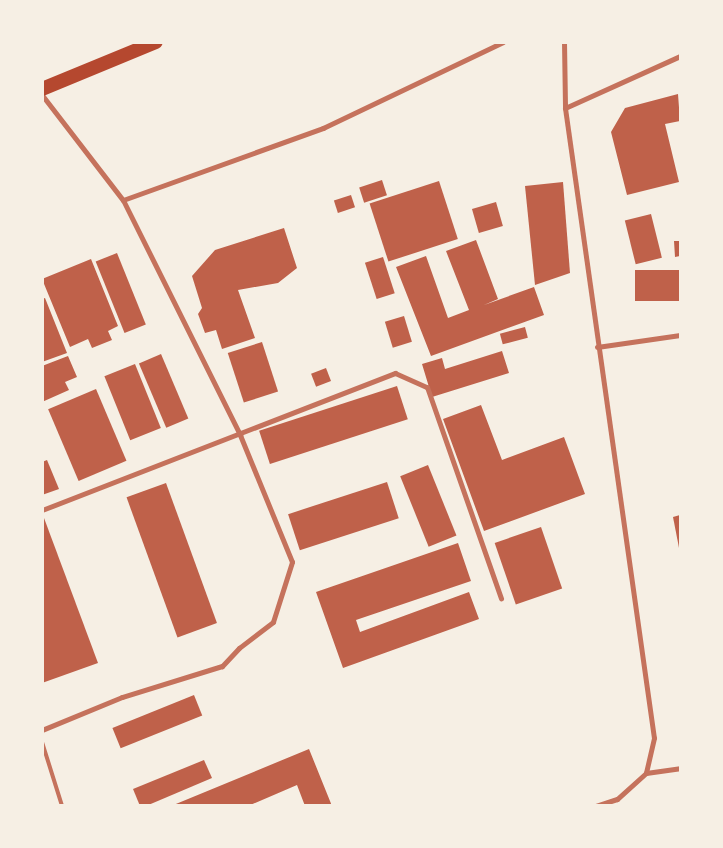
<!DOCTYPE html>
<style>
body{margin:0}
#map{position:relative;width:723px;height:848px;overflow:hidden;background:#f6efe4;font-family:"Times New Roman",serif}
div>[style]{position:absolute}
.building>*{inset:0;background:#bf614a;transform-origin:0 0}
.service>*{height:4px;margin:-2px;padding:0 2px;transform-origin:2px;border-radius:2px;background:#c5725c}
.minor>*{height:5px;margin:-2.5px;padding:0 2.5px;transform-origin:2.5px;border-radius:2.5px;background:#c5725c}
.trunk>*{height:14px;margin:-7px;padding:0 7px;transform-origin:7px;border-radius:7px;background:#b5482f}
span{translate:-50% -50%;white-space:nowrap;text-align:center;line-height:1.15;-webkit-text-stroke:5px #f6efe4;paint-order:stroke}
.frame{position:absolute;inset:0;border:44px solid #f6efe4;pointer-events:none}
</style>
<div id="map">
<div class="building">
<i style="clip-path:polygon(678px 94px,680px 121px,665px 124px,679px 182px,627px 195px,611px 132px,625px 108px)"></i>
<i style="left:382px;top:180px;width:16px;height:24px;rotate:72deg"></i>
<i style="left:439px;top:181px;width:61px;height:73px;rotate:72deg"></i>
<i style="clip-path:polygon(563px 182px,570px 273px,535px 285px,525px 186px)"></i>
<i style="left:351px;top:195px;width:13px;height:18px;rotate:72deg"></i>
<i style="left:496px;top:202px;width:25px;height:25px;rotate:74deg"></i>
<i style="left:651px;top:214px;width:45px;height:27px;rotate:76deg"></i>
<i style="clip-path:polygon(284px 228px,297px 268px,278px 283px,238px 290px,255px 338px,222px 349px,216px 330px,205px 333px,198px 314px,202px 308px,192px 276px,215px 250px)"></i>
<i style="clip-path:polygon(476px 240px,498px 299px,484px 305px,534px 287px,544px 315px,431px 356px,396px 267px,426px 256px,448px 318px,469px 310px,446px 251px)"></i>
<i style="clip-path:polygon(674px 241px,680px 241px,680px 256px,675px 257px)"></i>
<i style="left:117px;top:253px;width:77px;height:23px;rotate:68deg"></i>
<i style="left:383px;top:257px;width:38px;height:19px;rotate:72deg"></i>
<i style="clip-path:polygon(91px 259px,118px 326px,108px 331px,112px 340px,92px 348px,88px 339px,70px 347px,42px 279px)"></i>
<i style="left:680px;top:270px;width:31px;height:45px;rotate:90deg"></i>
<i style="clip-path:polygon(45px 298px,67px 353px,42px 362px,42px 299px)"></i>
<i style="left:404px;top:316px;width:27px;height:20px;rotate:73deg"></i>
<i style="left:525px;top:327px;width:11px;height:26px;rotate:75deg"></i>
<i style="left:262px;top:342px;width:52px;height:36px;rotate:72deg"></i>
<i style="clip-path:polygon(502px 351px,509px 373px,432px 397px,422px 364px,442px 358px,445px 369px)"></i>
<i style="left:161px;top:354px;width:70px;height:24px;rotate:67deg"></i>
<i style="clip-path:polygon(68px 356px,77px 377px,65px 382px,69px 390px,42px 402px,42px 366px)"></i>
<i style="left:135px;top:364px;width:69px;height:33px;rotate:68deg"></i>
<i style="left:326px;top:368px;width:14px;height:16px;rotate:69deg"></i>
<i style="left:397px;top:386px;width:35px;height:145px;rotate:72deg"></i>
<i style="left:96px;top:389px;width:78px;height:52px;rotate:67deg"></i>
<i style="clip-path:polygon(481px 405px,502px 460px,564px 437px,585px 494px,484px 531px,443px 419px)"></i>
<i style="clip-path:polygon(47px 460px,59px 489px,42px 495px,42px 462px)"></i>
<i style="left:428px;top:465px;width:76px;height:30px;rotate:68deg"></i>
<i style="left:387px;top:482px;width:38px;height:104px;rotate:72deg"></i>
<i style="left:166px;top:483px;width:149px;height:42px;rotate:70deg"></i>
<i style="clip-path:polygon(680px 515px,680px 553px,673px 517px)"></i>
<i style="clip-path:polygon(44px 518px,98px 663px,42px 683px,42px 519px)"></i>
<i style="left:541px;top:527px;width:65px;height:49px;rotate:71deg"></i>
<i style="clip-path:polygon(458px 543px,471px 581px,356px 620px,360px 632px,469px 592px,479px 619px,343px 668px,316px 592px)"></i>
<i style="left:194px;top:695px;width:22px;height:88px;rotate:68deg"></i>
<i style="clip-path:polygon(309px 749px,332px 806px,305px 806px,297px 785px,248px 806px,171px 806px)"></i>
<i style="clip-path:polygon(204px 760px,212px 778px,146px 806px,140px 806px,133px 789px)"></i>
</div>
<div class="service">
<i style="left:42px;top:742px;width:67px;rotate:72.6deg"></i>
</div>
<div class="minor">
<i style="left:564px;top:42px;width:66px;rotate:89.1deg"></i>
<i style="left:565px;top:108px;width:636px;rotate:81.96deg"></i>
<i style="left:654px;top:738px;width:36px;rotate:103deg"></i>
<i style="left:646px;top:773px;width:39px;rotate:138deg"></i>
<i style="left:617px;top:799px;width:23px;rotate:162deg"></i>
<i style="left:42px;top:95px;width:133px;rotate:52.4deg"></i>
<i style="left:123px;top:200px;width:263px;rotate:63.5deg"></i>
<i style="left:240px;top:435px;width:137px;rotate:67.7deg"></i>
<i style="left:292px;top:562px;width:63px;rotate:107.6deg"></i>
<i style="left:273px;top:622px;width:43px;rotate:142.6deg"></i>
<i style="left:239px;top:648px;width:25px;rotate:133deg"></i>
<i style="left:222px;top:666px;width:105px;rotate:162.8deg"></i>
<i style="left:122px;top:697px;width:87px;rotate:157.6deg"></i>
<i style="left:565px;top:108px;width:126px;rotate:-24.3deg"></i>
<i style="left:123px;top:200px;width:213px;rotate:-19.8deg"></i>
<i style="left:323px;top:128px;width:199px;rotate:-25.5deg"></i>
<i style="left:597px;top:347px;width:84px;rotate:-8.2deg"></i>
<i style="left:42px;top:510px;width:379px;rotate:-21.2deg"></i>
<i style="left:395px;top:373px;width:35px;rotate:24deg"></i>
<i style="left:427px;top:387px;width:224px;rotate:70.7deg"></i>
<i style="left:646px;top:773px;width:34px;rotate:-8deg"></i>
</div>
<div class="trunk">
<i style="left:42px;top:89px;width:123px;rotate:-22.4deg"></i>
</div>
<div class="frame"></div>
</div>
